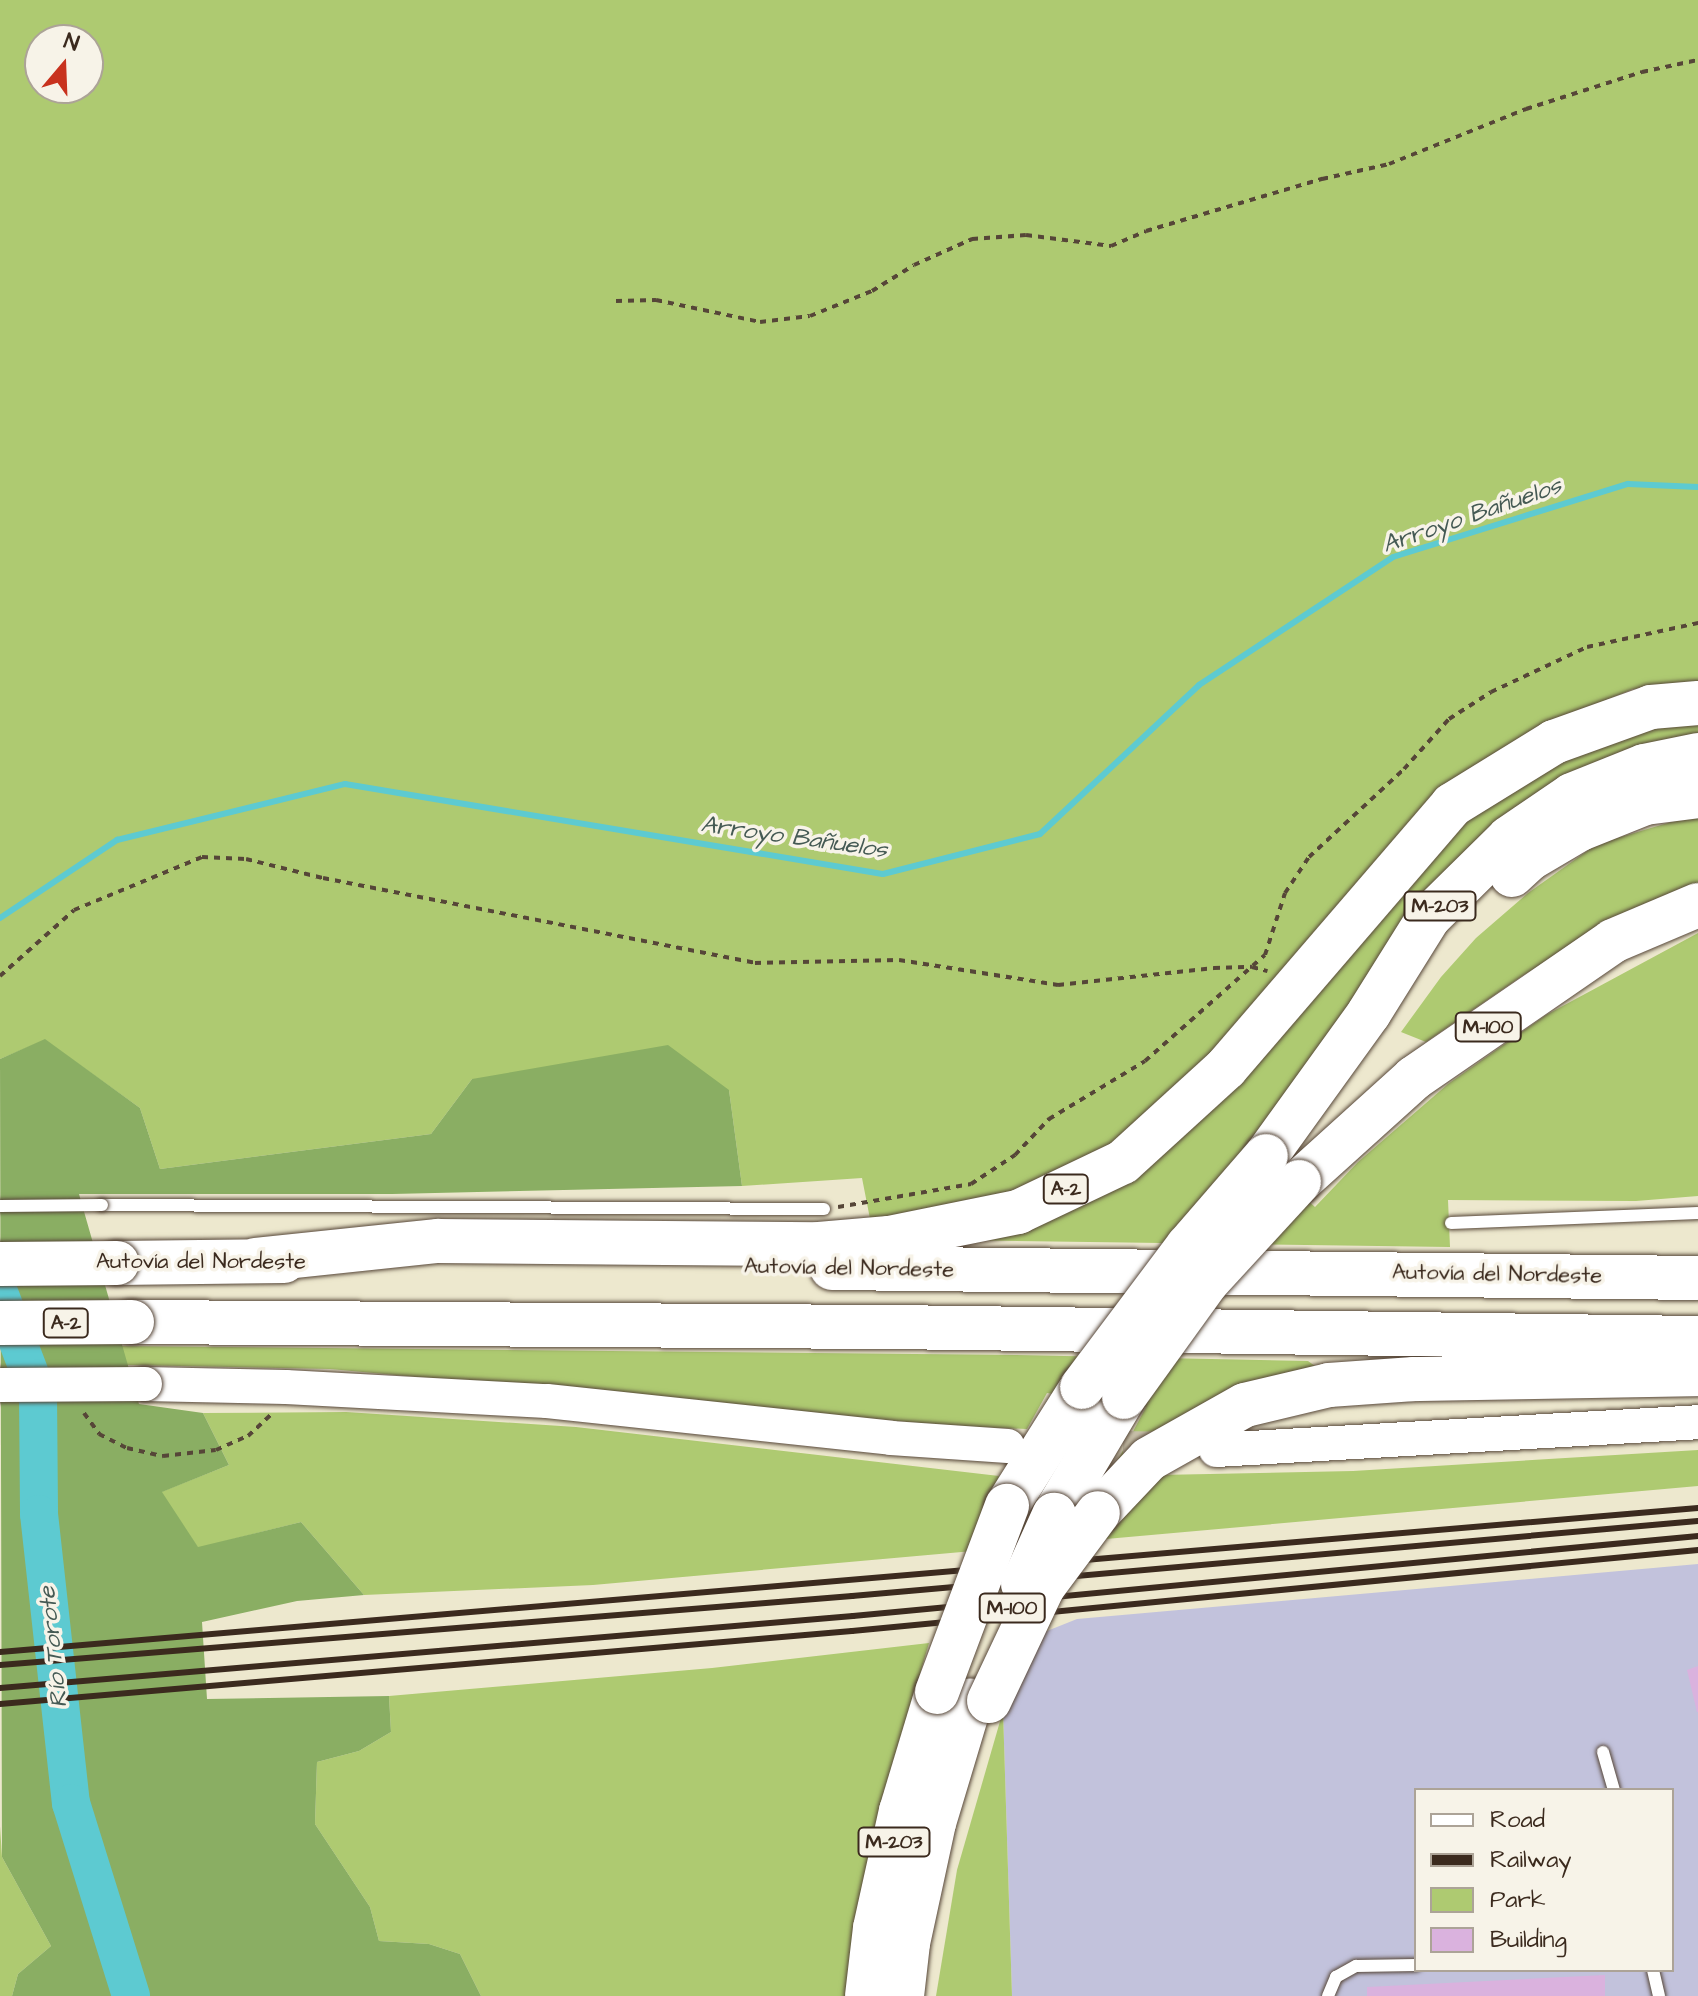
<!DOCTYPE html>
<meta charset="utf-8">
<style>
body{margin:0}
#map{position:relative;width:1698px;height:1996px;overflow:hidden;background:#ede8ce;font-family:"Architects Daughter",sans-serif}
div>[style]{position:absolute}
.industrial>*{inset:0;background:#c2c2dc}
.green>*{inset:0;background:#aeca71}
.forest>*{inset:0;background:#8aae63}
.stream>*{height:6px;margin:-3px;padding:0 3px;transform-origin:3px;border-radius:3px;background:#5dcad1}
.river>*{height:38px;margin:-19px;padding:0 19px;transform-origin:19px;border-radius:19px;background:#5dcad1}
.building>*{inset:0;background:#dab2de}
.secondary-tunnel>*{height:34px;margin-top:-17px;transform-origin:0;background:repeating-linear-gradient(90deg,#c9c2ab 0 34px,transparent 0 51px)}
.path>*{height:4px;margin-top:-2px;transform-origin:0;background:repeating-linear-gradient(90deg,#564638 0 6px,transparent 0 12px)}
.roads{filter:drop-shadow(0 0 2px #564638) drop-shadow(0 0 2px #564638)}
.lane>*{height:12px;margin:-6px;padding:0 6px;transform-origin:6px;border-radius:6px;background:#fff}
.secondary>*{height:34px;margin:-17px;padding:0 17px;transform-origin:17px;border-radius:17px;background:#fff}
.highway>*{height:44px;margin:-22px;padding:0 22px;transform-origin:22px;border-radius:22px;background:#fff}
.rail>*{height:6px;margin:-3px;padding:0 3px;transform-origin:3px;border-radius:3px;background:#3b2a1e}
.bridges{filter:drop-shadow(0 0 2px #564638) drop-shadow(0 0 2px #564638)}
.lane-bridge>*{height:12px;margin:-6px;padding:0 6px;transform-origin:6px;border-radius:6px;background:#fff}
.secondary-bridge>*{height:34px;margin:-17px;padding:0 17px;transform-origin:17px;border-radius:17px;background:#fff}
.highway-bridge>*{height:44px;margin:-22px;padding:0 22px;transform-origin:22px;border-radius:22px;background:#fff}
span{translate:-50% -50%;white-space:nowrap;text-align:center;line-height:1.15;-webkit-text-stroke:7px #f7f3e8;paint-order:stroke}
.shield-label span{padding:2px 6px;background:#f7f3e8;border:2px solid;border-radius:6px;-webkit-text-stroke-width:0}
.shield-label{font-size:20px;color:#3b2a1e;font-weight:700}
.street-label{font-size:22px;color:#3b2a1e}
.water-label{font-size:24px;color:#455a54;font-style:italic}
.legend{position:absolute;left:1414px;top:1788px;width:260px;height:184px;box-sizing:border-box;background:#f7f3e8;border:2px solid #aca397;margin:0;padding:10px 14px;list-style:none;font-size:24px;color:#3b2a1e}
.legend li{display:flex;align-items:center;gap:16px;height:40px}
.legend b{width:40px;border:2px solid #aca397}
.north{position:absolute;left:24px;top:24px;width:80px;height:80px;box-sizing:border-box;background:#f7f3e8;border:2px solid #aca397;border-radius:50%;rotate:19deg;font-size:22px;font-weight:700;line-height:32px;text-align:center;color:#3b2a1e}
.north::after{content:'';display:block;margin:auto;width:28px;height:36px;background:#c8321e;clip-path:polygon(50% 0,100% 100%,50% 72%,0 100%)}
</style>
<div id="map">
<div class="industrial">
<i style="clip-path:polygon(evenodd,1698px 1564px,1698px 1996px,1012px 1996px,1003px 1711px,1042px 1633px,1077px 1619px,1698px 1564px,1416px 1790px,1672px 1790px,1672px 1970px,1416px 1970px,1416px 1790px)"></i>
</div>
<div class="green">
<i style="clip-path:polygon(evenodd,0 0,1698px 0,1698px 684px,1633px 689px,1536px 729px,1149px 1126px,1033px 1188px,872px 1229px,862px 1178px,742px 1186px,729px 1090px,472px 1079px,431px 1134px,160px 1169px,140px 1108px,45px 1040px,0 1059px,0 0,40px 40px,88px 40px,88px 88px,40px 88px,40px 40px)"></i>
<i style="clip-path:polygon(1698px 711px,1698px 741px,1602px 767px,1311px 1069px,1246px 1145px,1315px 1207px,1358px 1162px,1448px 1084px,1546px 1015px,1698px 933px,1698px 1196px,1636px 1201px,1448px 1200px,1450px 1247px,950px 1240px,1033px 1218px,1508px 780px)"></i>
<i style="clip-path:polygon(1698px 814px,1698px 883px,1615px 920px,1522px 976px,1426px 1042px,1401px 1032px,1441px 977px,1476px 938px,1528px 893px,1597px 844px)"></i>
<i style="clip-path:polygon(121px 1346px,1016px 1355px,1308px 1361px,1322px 1371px,1112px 1471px,1146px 1407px,1047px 1393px,1027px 1429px,952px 1426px,330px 1369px,127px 1365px)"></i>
<i style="clip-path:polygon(346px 1412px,576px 1427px,999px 1476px,981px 1525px,1118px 1521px,1159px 1475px,1353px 1471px,1698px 1450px,1698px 1486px,593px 1585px,364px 1595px,301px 1522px,198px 1548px,161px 1492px,229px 1465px,203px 1413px)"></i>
<i style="clip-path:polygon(929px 1643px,908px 1715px,847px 1996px,481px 1996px,460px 1954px,429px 1944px,379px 1941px,370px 1907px,315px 1824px,317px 1762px,359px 1751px,391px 1732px,389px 1696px,712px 1668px)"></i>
<i style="clip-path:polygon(1003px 1711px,1012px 1996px,936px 1996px,957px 1870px)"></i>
<i style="clip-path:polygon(0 1826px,2px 1857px,51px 1946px,18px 1974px,12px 1996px,0 1996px)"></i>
</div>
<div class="forest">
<i style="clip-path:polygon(45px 1039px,140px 1108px,160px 1169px,431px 1134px,472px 1079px,668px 1045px,729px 1090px,742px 1186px,392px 1194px,79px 1194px,139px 1404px,203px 1413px,229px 1465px,162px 1492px,198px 1547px,301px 1522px,364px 1595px,297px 1601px,202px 1622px,207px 1699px,389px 1696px,391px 1732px,359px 1751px,317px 1762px,315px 1824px,370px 1907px,379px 1941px,429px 1944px,460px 1954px,481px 1996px,12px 1996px,18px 1974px,51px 1946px,2px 1857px,0 1059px)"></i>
</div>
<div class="stream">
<i style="left:0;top:918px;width:141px;rotate:-33.7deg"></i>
<i style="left:117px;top:840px;width:235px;rotate:-13.8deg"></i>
<i style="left:345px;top:784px;width:545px;rotate:9.5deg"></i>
<i style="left:883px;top:874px;width:162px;rotate:-14.3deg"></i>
<i style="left:1040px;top:834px;width:218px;rotate:-43.1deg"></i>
<i style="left:1199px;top:685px;width:232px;rotate:-33.4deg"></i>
<i style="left:1393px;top:557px;width:246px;rotate:-17.3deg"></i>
<i style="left:1628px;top:484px;width:70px;rotate:2.5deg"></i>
</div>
<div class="river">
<i style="left:0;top:1295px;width:107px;rotate:69.2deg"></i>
<i style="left:38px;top:1395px;width:119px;rotate:89.5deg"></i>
<i style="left:39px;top:1514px;width:291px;rotate:83.7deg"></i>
<i style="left:71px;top:1803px;width:202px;rotate:72.7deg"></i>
</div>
<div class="building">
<i style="clip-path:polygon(1698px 1666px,1698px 1712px,1697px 1712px,1687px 1670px)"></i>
<i style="clip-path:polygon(1605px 1975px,1605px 1996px,1367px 1996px,1367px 1987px)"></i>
</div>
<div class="secondary-tunnel">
<i style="left:1072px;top:1447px;width:103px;rotate:1.1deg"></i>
</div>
<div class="path">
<i style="left:616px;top:301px;width:40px;rotate:-1.4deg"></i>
<i style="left:656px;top:300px;width:106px;rotate:11.9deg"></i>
<i style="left:760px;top:322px;width:50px;rotate:-6.8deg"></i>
<i style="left:810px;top:316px;width:67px;rotate:-22deg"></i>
<i style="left:872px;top:291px;width:49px;rotate:-31.8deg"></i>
<i style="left:914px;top:265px;width:64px;rotate:-24.1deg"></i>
<i style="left:972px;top:239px;width:54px;rotate:-4.2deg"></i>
<i style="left:1026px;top:235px;width:86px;rotate:7.4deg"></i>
<i style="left:1111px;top:246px;width:38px;rotate:-23deg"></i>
<i style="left:1146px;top:231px;width:184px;rotate:-16.5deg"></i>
<i style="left:1322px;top:179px;width:69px;rotate:-12.6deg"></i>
<i style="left:1389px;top:164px;width:148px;rotate:-21.9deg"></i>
<i style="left:1526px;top:109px;width:122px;rotate:-17.7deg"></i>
<i style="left:1642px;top:72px;width:57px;rotate:-12.1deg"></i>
<i style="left:0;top:976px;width:99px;rotate:-41.7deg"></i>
<i style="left:74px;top:910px;width:139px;rotate:-22.5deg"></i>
<i style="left:202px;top:857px;width:44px;rotate:2.6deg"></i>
<i style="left:246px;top:859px;width:79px;rotate:13.9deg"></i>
<i style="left:323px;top:878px;width:440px;rotate:11.1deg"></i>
<i style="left:755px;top:963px;width:144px;rotate:-1.2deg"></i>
<i style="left:899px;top:960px;width:161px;rotate:8.9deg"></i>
<i style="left:1058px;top:985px;width:157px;rotate:-6.2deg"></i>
<i style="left:1214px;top:968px;width:38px;rotate:-2deg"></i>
<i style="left:1252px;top:967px;width:16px;rotate:15deg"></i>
<i style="left:838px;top:1207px;width:135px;rotate:-9.8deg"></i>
<i style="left:971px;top:1184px;width:53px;rotate:-33.4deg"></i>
<i style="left:1015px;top:1155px;width:50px;rotate:-46.6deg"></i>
<i style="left:1049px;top:1119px;width:112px;rotate:-31.1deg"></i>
<i style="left:1145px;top:1061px;width:160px;rotate:-41.5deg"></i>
<i style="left:1265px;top:955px;width:65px;rotate:-72.1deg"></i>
<i style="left:1285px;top:893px;width:43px;rotate:-56.3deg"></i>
<i style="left:1309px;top:857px;width:129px;rotate:-42.8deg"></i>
<i style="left:1404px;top:769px;width:67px;rotate:-48deg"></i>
<i style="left:1449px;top:719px;width:50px;rotate:-32.7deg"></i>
<i style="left:1491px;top:692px;width:106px;rotate:-25.1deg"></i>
<i style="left:1587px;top:647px;width:114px;rotate:-12.2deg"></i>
<i style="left:84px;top:1413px;width:26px;rotate:54deg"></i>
<i style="left:99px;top:1434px;width:31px;rotate:27deg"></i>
<i style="left:127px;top:1448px;width:37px;rotate:13deg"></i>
<i style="left:163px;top:1456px;width:53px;rotate:-6.5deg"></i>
<i style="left:216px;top:1450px;width:35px;rotate:-24deg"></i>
<i style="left:248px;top:1436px;width:33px;rotate:-43deg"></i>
</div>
<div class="roads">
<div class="lane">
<i style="left:102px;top:1205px;width:722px;rotate:0.32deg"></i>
<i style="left:1451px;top:1223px;width:247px;rotate:-2.3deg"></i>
<i style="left:1603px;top:1752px;width:40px;rotate:74deg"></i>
<i style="left:1653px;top:1970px;width:27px;rotate:77deg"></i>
<i style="left:1328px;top:1996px;width:21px;rotate:-67deg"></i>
<i style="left:1336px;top:1977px;width:23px;rotate:-29deg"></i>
<i style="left:1356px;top:1966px;width:60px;rotate:-1deg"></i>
</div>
<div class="secondary">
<i style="left:145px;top:1384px;width:141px;rotate:1.2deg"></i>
<i style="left:286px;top:1387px;width:261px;rotate:3.1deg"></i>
<i style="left:547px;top:1401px;width:346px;rotate:6.1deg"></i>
<i style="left:891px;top:1438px;width:117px;rotate:3.9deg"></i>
<i style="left:1216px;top:1450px;width:483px;rotate:-3.3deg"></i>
</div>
<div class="highway">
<i style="left:1512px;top:875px;width:23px;rotate:-43deg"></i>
<i style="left:1529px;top:859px;width:59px;rotate:-30.5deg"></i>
<i style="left:1580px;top:829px;width:70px;rotate:-21.8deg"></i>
<i style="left:1645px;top:803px;width:53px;rotate:-7.5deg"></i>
<i style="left:1266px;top:1156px;width:176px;rotate:-54.2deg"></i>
<i style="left:1369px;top:1013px;width:113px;rotate:-58deg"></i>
<i style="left:1429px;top:917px;width:112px;rotate:-44.6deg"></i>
<i style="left:1509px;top:838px;width:76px;rotate:-34.3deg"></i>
<i style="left:1572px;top:795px;width:78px;rotate:-21.9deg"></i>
<i style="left:1644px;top:766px;width:55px;rotate:-11.5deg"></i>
<i style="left:1299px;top:1182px;width:155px;rotate:-42.1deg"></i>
<i style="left:1414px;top:1078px;width:242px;rotate:-34.5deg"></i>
<i style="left:1613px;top:941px;width:92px;rotate:-23deg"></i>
<i style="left:256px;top:1260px;width:183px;rotate:-6deg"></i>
<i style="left:438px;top:1241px;width:381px;rotate:0.5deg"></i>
<i style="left:819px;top:1244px;width:70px;rotate:-4.9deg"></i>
<i style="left:889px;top:1238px;width:132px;rotate:-11.4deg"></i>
<i style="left:1018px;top:1212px;width:116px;rotate:-25.5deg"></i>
<i style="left:1123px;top:1162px;width:139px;rotate:-42.4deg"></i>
<i style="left:1226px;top:1068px;width:347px;rotate:-49.3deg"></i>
<i style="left:1452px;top:805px;width:120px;rotate:-31.7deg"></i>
<i style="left:1554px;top:742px;width:103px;rotate:-19.8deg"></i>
<i style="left:1651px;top:707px;width:47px;rotate:-4.9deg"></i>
<i style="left:117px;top:1263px;width:167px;rotate:-0.7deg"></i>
<i style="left:832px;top:1268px;width:866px;rotate:0.66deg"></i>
<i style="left:132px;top:1322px;width:758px;rotate:0.38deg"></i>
<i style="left:890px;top:1327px;width:808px;rotate:0.78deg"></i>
<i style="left:1007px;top:1506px;width:141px;rotate:-57.8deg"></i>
<i style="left:1098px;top:1513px;width:74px;rotate:-46.6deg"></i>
<i style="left:1149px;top:1459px;width:110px;rotate:-29.4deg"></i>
<i style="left:1245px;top:1405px;width:86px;rotate:-13.4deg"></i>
<i style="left:1329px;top:1385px;width:85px;rotate:-4deg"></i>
<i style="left:1414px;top:1379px;width:284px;rotate:-1deg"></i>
<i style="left:1054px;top:1515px;width:137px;rotate:-59.3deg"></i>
<i style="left:867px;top:1996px;width:68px;rotate:-83.3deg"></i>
<i style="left:875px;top:1928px;width:120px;rotate:-77.5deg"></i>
<i style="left:901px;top:1811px;width:124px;rotate:-73.2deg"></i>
<i style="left:902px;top:1996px;width:53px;rotate:-83.5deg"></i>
<i style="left:908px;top:1943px;width:123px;rotate:-77.8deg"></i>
<i style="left:934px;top:1823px;width:128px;rotate:-73.3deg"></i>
</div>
</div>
<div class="rail">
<i style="left:0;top:1652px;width:1704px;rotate:-4.85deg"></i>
<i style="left:0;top:1665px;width:855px;rotate:-4.63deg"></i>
<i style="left:852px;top:1596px;width:849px;rotate:-5.07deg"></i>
<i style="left:0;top:1688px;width:856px;rotate:-4.82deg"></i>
<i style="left:853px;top:1616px;width:849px;rotate:-5.41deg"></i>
<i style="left:0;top:1704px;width:855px;rotate:-4.9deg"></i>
<i style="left:852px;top:1631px;width:850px;rotate:-5.47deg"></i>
</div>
<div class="bridges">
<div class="lane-bridge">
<i style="left:0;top:1206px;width:102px;rotate:-0.6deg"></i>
</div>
<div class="secondary-bridge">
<i style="left:0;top:1385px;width:145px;rotate:-0.4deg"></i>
</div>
<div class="highway-bridge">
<i style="left:0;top:1264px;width:117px;rotate:-0.5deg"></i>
<i style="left:0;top:1323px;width:132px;rotate:-0.4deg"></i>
<i style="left:1082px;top:1387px;width:176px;rotate:-53.1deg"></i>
<i style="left:1188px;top:1246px;width:119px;rotate:-49.1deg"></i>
<i style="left:1124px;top:1397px;width:142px;rotate:-54.2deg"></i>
<i style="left:1207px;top:1282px;width:136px;rotate:-47.4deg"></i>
<i style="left:1023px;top:1584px;width:76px;rotate:-65.8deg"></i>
<i style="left:937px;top:1692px;width:199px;rotate:-69.4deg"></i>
<i style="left:989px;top:1701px;width:126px;rotate:-64.7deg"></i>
<i style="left:1043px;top:1587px;width:92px;rotate:-53.4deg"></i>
</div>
</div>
<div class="shield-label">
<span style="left:1440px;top:906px">M-203</span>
<span style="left:1488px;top:1027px">M-100</span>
<span style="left:1066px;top:1189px">A-2</span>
<span style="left:66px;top:1323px">A-2</span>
<span style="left:1012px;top:1608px">M-100</span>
<span style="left:894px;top:1842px">M-203</span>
</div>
<div class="street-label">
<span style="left:201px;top:1262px">Autovía del Nordeste</span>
<span style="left:849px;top:1268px;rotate:1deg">Autovía del Nordeste</span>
<span style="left:1497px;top:1274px;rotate:1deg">Autovía del Nordeste</span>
</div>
<div class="water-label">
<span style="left:1472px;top:516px;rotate:-19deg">Arroyo Bañuelos</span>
<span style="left:794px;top:838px;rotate:8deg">Arroyo Bañuelos</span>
<span style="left:54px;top:1647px;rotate:-96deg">Río Torote</span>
</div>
<ul class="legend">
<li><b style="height:10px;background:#fff"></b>Road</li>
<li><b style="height:10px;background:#3b2a1e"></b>Railway</li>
<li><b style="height:22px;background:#aeca71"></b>Park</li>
<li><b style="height:22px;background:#dab2de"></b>Building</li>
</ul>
<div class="north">N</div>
</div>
